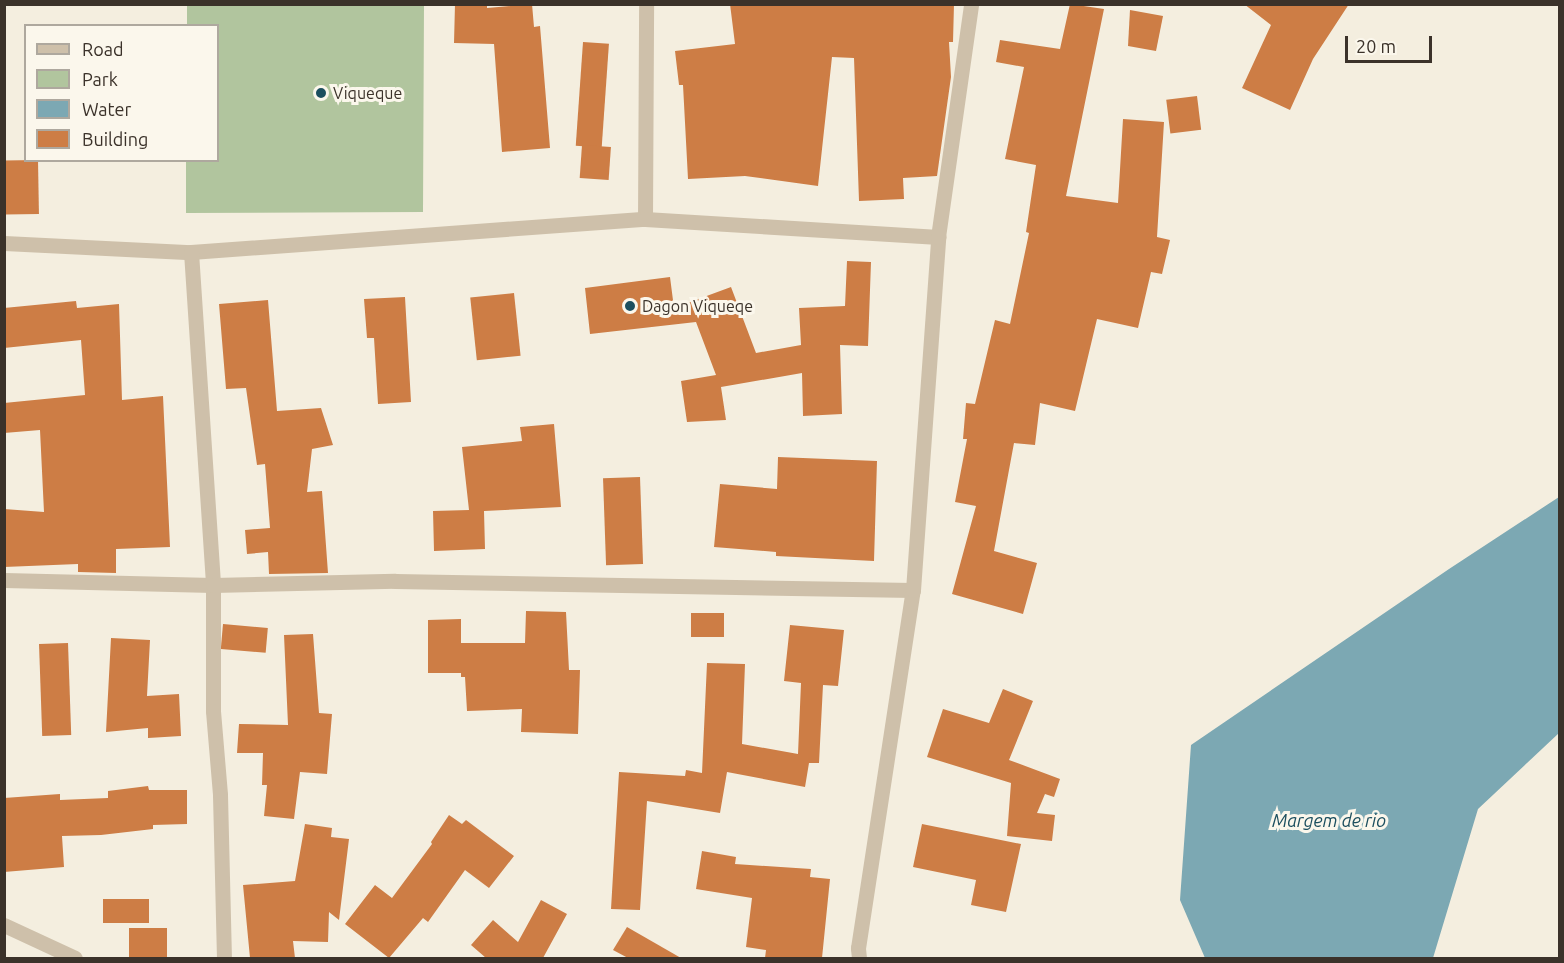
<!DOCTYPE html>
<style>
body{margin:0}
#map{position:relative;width:1564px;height:963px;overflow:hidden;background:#f4eedf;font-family:Ubuntu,sans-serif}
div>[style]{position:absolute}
.green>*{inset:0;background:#b1c59e}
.water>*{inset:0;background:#7ca8b3}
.building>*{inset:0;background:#cd7d45;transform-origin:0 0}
.minor>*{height:15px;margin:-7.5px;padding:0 7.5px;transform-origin:7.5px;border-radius:7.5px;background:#cec0aa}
.dots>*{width:16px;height:16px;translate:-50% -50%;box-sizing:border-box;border:3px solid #fbf7ec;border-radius:50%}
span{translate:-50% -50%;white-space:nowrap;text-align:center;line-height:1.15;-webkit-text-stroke:6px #fbf7ec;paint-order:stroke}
.poi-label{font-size:16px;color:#3b322a}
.left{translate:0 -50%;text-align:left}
.water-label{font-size:18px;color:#1c4f5f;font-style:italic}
.frame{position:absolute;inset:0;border:6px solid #3b322a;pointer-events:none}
.legend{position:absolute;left:24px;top:24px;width:195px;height:138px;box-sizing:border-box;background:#fbf7ec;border:2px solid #aea89e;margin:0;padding:8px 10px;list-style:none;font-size:18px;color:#3b322a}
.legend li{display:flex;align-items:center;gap:12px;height:30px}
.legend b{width:30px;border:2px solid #aea89e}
.scale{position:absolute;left:1345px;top:36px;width:87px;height:27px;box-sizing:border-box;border:3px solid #3b322a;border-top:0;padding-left:8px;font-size:18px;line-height:21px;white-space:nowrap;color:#3b322a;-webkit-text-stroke:4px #fbf7ec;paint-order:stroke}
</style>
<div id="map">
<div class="green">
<i style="clip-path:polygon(187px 5px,424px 5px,423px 212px,186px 213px,186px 161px,218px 160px,218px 26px,187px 25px)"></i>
</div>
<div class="water">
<i style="clip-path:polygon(1559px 497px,1559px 733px,1478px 809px,1433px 958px,1205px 958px,1180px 900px,1191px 745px,1449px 569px)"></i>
</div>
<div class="building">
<i style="clip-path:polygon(455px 4px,487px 4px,487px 8px,532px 4px,534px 27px,540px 26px,550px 148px,502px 152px,494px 44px,454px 43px)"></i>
<i style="clip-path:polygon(730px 4px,954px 4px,953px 42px,949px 42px,951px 77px,937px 176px,903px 178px,904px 199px,859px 201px,854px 58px,832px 57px,818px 186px,745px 176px,688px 179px,683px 85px,679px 85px,675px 51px,735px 44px)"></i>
<i style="clip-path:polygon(1070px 4px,1104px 9px,1066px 196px,1118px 203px,1123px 119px,1164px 122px,1157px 237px,1170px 240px,1162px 274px,1151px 272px,1138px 328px,1097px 319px,1075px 411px,1040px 403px,1035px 445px,1014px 443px,994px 551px,1037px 563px,1023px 614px,952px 594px,976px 506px,955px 502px,967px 439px,963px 439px,966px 403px,975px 404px,995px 320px,1010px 324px,1029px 233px,1026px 232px,1036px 165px,1005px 159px,1024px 67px,996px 62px,1000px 40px,1060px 49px)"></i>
<i style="clip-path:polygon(1244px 4px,1349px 4px,1313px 59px,1290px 110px,1242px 88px,1271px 25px)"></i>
<i style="clip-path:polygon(1130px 10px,1163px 16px,1156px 51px,1128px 46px)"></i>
<i style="left:583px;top:42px;width:26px;height:104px;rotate:4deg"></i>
<i style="left:1197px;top:96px;width:34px;height:31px;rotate:83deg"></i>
<i style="left:582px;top:145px;width:29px;height:33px;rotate:4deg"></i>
<i style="left:38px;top:160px;width:54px;height:34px;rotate:89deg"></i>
<i style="clip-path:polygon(847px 261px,871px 262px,868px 346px,840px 345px,842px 414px,803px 416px,802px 373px,721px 387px,726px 420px,687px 422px,681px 381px,716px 375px,696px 322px,590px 334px,585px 288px,670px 277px,674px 308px,731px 287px,756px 353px,801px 345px,799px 308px,845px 306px)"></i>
<i style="left:514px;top:293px;width:63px;height:44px;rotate:84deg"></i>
<i style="clip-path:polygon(405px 297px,411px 402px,378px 404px,374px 338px,367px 338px,364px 299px)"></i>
<i style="clip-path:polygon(268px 300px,277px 411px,321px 408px,333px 445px,312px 449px,307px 492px,322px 491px,328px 573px,269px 574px,268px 552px,247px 554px,245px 530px,270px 528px,265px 464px,257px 465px,246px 388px,226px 389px,219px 304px)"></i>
<i style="clip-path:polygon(76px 301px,77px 308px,119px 304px,122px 400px,163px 396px,170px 547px,116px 549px,116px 573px,78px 572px,78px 564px,4px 567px,4px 509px,44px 512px,40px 430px,4px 433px,4px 403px,85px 395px,81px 340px,4px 348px,4px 308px)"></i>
<i style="clip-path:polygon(554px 424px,561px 507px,484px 511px,485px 549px,434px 551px,433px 511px,469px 510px,462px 447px,522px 441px,520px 427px)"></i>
<i style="clip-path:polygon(778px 457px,877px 461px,874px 561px,776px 556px,776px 552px,714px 547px,720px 484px,777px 489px)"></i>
<i style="left:640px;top:477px;width:87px;height:37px;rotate:88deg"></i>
<i style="clip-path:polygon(526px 611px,566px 612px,569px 670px,580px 670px,578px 734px,521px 732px,522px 709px,467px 711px,465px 677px,461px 677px,461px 673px,428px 673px,428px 620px,461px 619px,461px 643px,525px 643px)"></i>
<i style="left:724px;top:613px;width:24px;height:33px;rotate:90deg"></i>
<i style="left:223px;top:624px;width:45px;height:25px;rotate:5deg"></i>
<i style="clip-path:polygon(790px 625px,844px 630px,838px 686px,823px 685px,819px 763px,809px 763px,805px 787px,727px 772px,720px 813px,647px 801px,640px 910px,611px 909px,619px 772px,685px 776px,686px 770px,702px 773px,707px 663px,745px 664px,742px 744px,798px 754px,801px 683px,784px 681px)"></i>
<i style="clip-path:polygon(313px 634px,319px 713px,332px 714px,327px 774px,300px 772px,294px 819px,264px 816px,267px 785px,262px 785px,263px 753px,237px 753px,239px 724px,288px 725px,284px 635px)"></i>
<i style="clip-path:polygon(111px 638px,150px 640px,147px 696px,179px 694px,181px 736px,148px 738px,148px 728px,106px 732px)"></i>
<i style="left:68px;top:643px;width:92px;height:29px;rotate:88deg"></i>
<i style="clip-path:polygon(1003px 689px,1033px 701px,1009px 760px,1060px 779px,1054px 797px,1045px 794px,1037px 813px,1055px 815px,1052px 841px,1007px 836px,1011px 783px,927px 757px,943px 709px,989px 723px)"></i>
<i style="clip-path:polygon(148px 786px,149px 790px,187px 790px,187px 824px,153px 825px,153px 829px,101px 835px,62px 836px,64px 867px,4px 872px,4px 798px,60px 794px,60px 800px,108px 798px,108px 791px)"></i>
<i style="clip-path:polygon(449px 815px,462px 824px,466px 820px,514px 856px,489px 888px,465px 870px,428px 922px,423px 918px,389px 958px,345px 924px,375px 885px,392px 898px,432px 844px,431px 842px)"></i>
<i style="clip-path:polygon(305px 824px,332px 828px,331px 837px,349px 839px,339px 920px,329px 912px,328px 942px,293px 941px,295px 958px,250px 958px,243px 885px,295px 881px)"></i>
<i style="clip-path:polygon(922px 824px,1021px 844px,1006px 912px,971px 905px,976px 880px,913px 867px)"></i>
<i style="clip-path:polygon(702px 851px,736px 857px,735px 864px,811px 869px,810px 877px,830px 879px,822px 958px,765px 958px,766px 950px,746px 947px,752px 898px,696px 889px)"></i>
<i style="left:149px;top:899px;width:24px;height:46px;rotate:90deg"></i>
<i style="clip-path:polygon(541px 900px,567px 914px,543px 958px,486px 958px,471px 945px,493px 920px,518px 942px)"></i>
<i style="clip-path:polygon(627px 927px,681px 958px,628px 958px,613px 950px)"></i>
<i style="left:167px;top:928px;width:30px;height:38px;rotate:90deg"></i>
</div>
<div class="minor">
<i style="left:645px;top:219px;width:215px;rotate:-89.7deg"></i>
<i style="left:4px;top:243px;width:187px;rotate:2.8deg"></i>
<i style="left:191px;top:252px;width:455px;rotate:-4.2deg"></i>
<i style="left:645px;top:219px;width:294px;rotate:3.5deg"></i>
<i style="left:191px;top:252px;width:334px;rotate:86.2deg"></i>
<i style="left:213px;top:585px;width:126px;rotate:90deg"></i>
<i style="left:213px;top:711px;width:84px;rotate:85.2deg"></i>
<i style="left:220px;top:795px;width:163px;rotate:88.6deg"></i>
<i style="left:4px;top:580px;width:209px;rotate:1.4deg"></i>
<i style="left:213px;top:585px;width:182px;rotate:-1.3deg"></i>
<i style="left:395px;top:581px;width:518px;rotate:1deg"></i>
<i style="left:4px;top:925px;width:78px;rotate:24.9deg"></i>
<i style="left:859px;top:958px;width:10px;rotate:-96deg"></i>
<i style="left:858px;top:948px;width:362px;rotate:-81.3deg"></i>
<i style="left:913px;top:590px;width:354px;rotate:-85.9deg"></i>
<i style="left:938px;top:237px;width:235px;rotate:-81.9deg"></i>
</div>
<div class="dots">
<i style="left:321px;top:93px;background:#1c4f5f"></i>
<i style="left:630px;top:306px;background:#1c4f5f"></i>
</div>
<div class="poi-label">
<span class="left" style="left:333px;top:93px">Viqueque</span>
<span class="left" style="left:642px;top:306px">Dagon Viqueqe</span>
</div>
<div class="water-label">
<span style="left:1329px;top:820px">Margem de rio</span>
</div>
<div class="frame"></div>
<ul class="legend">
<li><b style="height:8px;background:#cec0aa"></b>Road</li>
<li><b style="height:16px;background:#b1c59e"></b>Park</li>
<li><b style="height:16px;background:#7ca8b3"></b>Water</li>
<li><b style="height:16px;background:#cd7d45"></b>Building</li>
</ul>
<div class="scale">20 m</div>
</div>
